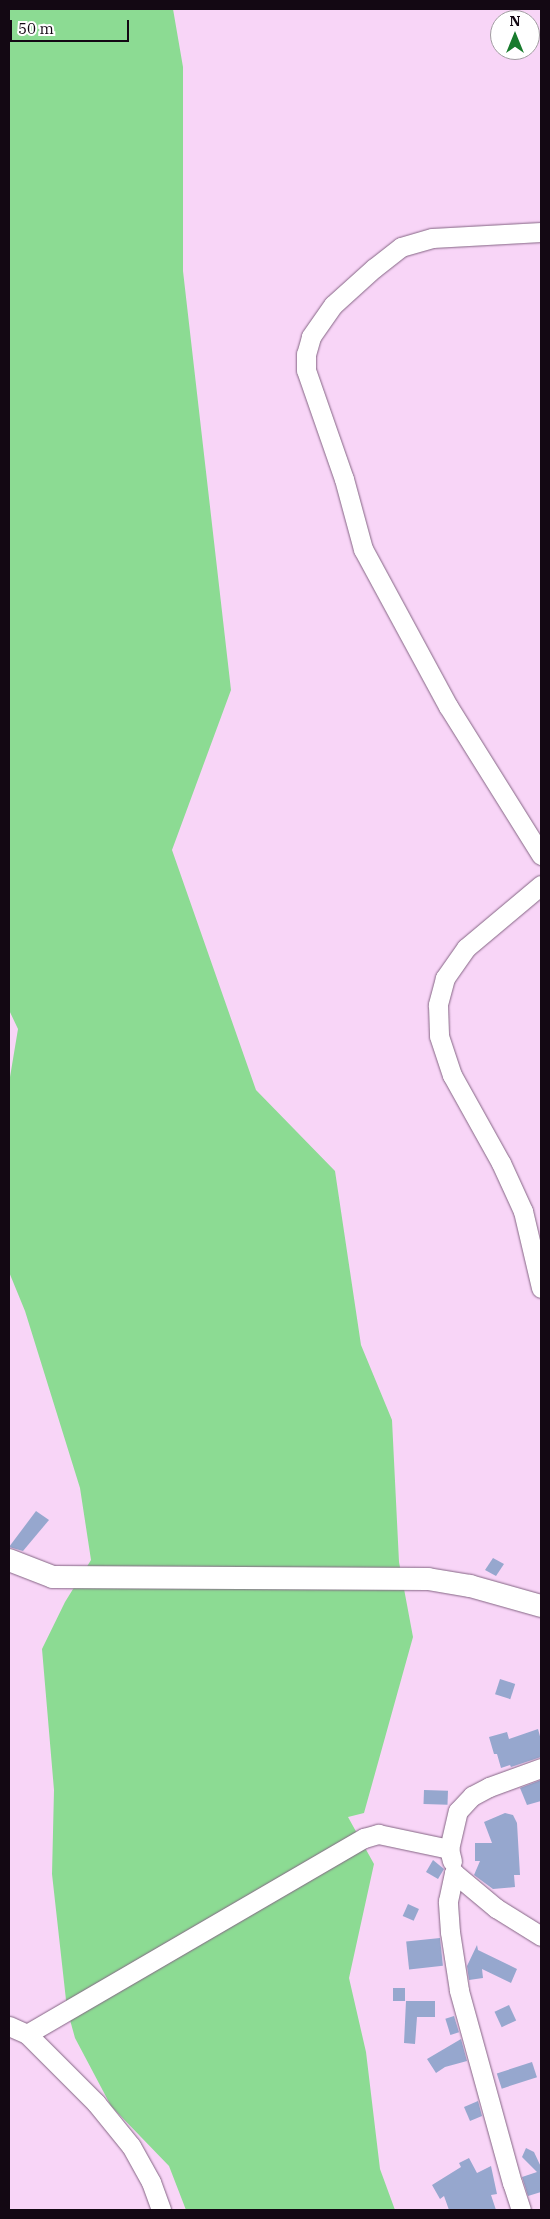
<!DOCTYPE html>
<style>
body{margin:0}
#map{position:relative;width:550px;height:2219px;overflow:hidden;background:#f8d5f7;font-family:"IBM Plex Serif",serif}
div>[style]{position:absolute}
.water>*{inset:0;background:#8cdb93}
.building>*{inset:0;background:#96a7ce;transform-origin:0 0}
.roads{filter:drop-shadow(0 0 1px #846584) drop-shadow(0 0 1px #846584)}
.minor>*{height:19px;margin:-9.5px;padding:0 9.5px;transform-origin:9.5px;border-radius:9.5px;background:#fff}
.tertiary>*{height:22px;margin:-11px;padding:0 11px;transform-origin:11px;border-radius:11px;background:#fff}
span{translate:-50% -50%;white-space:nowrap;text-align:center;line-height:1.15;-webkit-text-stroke:5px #fff;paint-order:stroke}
.frame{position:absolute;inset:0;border:10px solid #130813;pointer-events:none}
.north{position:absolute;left:490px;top:10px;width:50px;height:50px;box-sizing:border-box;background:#fff;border:1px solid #a19ca1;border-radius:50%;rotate:0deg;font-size:14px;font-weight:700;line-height:20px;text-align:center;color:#130813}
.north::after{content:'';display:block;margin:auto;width:18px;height:22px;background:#187b2d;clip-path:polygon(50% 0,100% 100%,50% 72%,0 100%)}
.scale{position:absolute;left:10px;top:20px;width:119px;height:22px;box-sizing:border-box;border:2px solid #130813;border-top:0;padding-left:6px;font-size:15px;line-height:18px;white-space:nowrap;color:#130813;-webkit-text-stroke:4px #fff;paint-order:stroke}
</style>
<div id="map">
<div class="water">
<i style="clip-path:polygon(9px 9px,173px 9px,183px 67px,183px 271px,231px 690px,172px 850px,256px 1090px,335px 1171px,361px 1345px,392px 1420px,399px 1562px,413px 1637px,364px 1813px,348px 1817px,374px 1864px,349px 1978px,366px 2052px,380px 2169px,395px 2210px,186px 2210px,169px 2166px,111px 2106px,75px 2038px,67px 2009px,52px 1874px,54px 1790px,42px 1649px,65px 1602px,91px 1560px,80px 1488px,25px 1311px,9px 1272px,9px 1083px,18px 1029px,9px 1010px)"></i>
</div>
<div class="building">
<i style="clip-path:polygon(36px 1511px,49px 1520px,23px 1551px,9px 1547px)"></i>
<i style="clip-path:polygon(493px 1558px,504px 1564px,496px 1576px,485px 1570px)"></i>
<i style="left:500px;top:1679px;width:16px;height:16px;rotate:18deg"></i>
<i style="clip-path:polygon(538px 1729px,541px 1740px,541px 1757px,511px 1767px,510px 1765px,501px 1768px,497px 1754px,494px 1754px,489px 1737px,507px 1732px,509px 1739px)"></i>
<i style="clip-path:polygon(541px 1780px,541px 1801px,527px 1805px,520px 1788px)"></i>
<i style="left:424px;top:1790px;width:24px;height:14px;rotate:2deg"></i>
<i style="clip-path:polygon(505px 1813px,513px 1815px,517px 1823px,520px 1875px,514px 1875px,515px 1887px,493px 1889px,474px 1875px,480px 1861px,475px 1861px,475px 1843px,492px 1843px,484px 1822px)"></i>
<i style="clip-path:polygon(433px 1860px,444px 1869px,438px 1879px,426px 1872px)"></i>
<i style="left:408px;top:1904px;width:12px;height:13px;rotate:24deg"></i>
<i style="left:440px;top:1938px;width:28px;height:34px;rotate:84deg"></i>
<i style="clip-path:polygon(477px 1945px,478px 1950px,517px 1969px,511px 1983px,482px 1969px,483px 1978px,469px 1980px,467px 1966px)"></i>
<i style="left:393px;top:1988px;width:12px;height:13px"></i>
<i style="clip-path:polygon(406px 2001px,435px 2001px,435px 2017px,417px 2017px,415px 2044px,404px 2043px)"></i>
<i style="left:509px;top:2005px;width:17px;height:16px;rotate:65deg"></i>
<i style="left:454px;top:2016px;width:17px;height:9px;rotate:73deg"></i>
<i style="clip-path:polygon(461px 2039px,467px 2061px,445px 2067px,436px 2073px,427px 2059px)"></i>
<i style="left:532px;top:2062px;width:16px;height:37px;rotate:72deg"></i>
<i style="clip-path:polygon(478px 2101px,482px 2116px,470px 2121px,464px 2107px)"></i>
<i style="clip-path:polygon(526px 2148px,534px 2152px,541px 2167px,541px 2192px,528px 2196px,522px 2177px,537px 2172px,522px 2157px)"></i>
<i style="clip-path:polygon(469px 2158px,477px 2173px,491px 2166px,497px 2194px,491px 2195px,496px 2210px,449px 2210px,444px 2196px,440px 2199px,432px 2185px,461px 2167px,459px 2163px)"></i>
</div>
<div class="roads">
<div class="minor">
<i style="left:541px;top:232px;width:109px;rotate:176.8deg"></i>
<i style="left:432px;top:238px;width:32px;rotate:164deg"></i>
<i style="left:401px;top:247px;width:34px;rotate:142deg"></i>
<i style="left:374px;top:268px;width:55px;rotate:137.9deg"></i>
<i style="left:333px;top:305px;width:39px;rotate:125deg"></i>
<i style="left:311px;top:337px;width:18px;rotate:106deg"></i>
<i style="left:306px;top:354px;width:16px;rotate:90deg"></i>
<i style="left:306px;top:370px;width:115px;rotate:70.8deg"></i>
<i style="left:344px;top:479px;width:73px;rotate:74.8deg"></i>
<i style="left:363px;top:549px;width:179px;rotate:61.6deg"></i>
<i style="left:448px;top:706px;width:176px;rotate:58deg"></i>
<i style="left:541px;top:885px;width:98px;rotate:140deg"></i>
<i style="left:466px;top:948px;width:37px;rotate:125deg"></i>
<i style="left:445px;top:978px;width:28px;rotate:105deg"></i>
<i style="left:438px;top:1005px;width:31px;rotate:88deg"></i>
<i style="left:439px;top:1036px;width:41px;rotate:71.6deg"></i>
<i style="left:452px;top:1075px;width:101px;rotate:60.9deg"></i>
<i style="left:501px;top:1163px;width:53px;rotate:65.4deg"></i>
<i style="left:523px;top:1211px;width:79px;rotate:76.8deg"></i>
<i style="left:452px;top:1861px;width:12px;rotate:-104deg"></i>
<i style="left:449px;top:1849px;width:39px;rotate:-77deg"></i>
<i style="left:458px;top:1811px;width:21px;rotate:-47deg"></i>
<i style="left:472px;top:1796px;width:19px;rotate:-28deg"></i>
<i style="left:489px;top:1787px;width:55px;rotate:-20.1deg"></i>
<i style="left:9px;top:2026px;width:20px;rotate:24deg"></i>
<i style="left:27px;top:2034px;width:98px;rotate:45deg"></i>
<i style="left:96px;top:2103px;width:55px;rotate:50.9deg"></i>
<i style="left:131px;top:2146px;width:41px;rotate:60.9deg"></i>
<i style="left:151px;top:2182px;width:30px;rotate:70deg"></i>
<i style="left:27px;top:2034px;width:390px;rotate:-30.2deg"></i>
<i style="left:364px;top:1838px;width:15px;rotate:-16deg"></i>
<i style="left:378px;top:1834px;width:73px;rotate:11.9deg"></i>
<i style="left:521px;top:2210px;width:28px;rotate:-108deg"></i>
<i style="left:512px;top:2183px;width:200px;rotate:-105.4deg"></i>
<i style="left:459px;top:1990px;width:59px;rotate:-98.8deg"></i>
<i style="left:450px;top:1932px;width:31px;rotate:-94deg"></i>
<i style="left:448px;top:1901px;width:29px;rotate:-78deg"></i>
<i style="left:454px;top:1873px;width:55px;rotate:39.8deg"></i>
<i style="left:496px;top:1908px;width:53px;rotate:31.9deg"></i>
</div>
<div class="tertiary">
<i style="left:9px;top:1560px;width:47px;rotate:21.1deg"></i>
<i style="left:53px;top:1577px;width:375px;rotate:0.3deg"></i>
<i style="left:428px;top:1579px;width:43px;rotate:9.5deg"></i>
<i style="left:470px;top:1586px;width:74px;rotate:15.7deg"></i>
</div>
</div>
<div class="frame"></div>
<div class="north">N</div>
<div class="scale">50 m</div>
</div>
